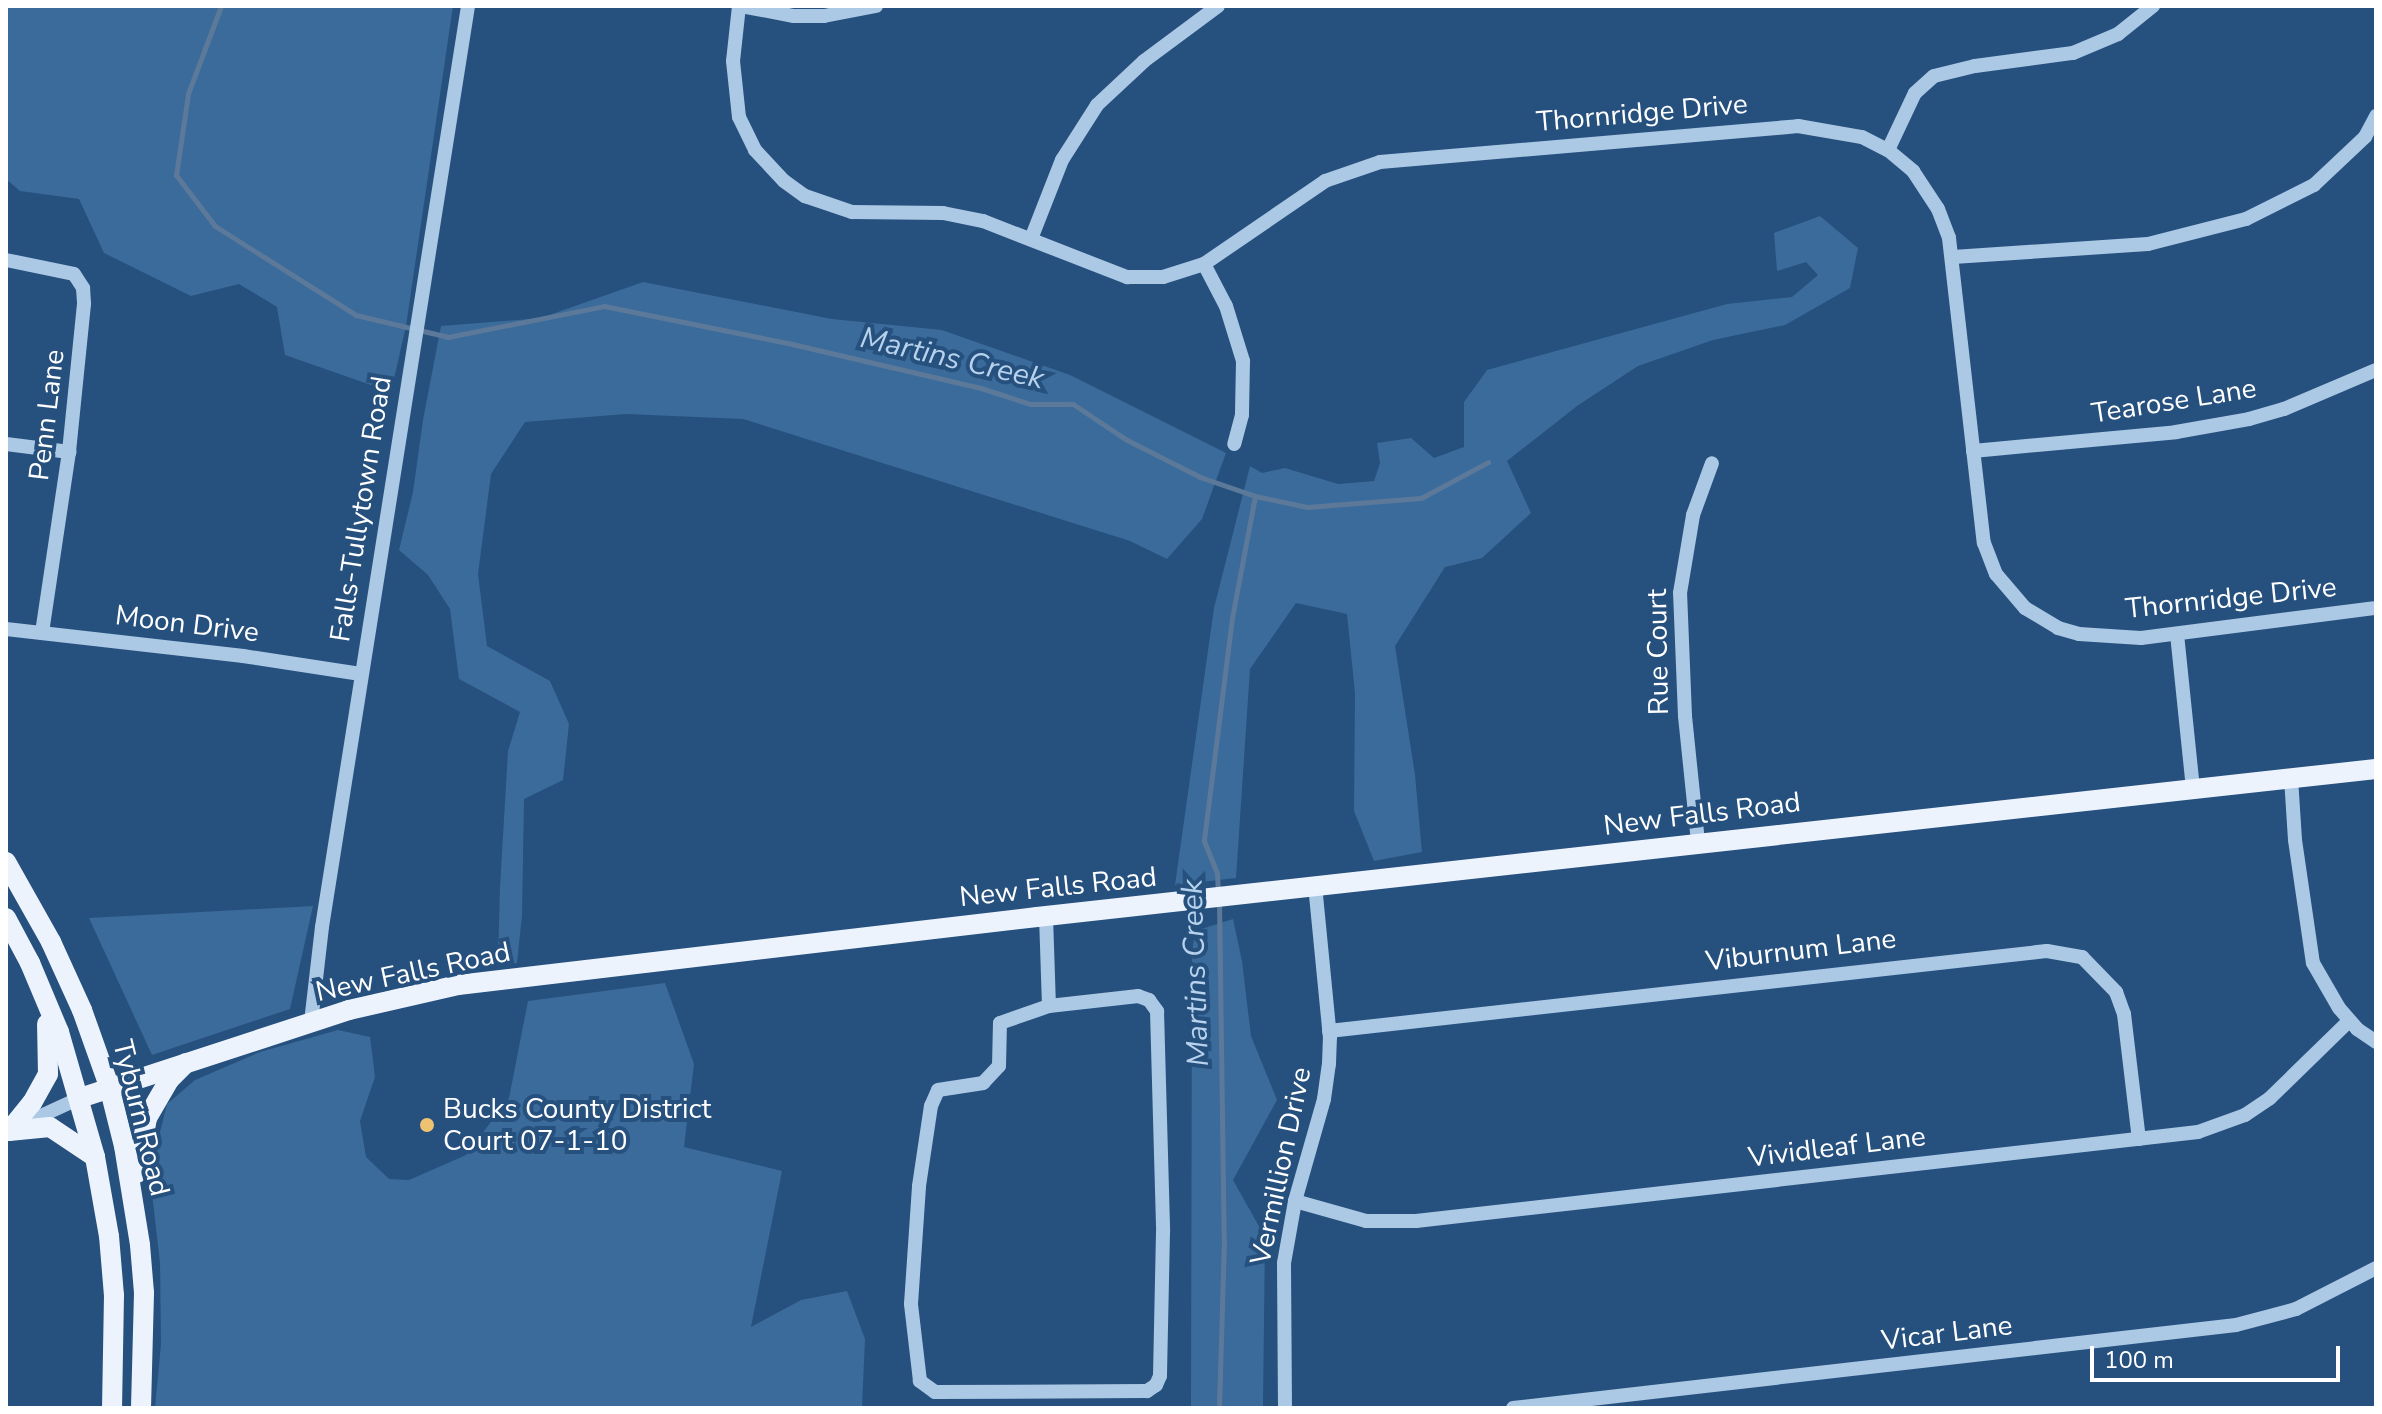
<!DOCTYPE html>
<style>
body{margin:0}
#map{position:relative;width:2382px;height:1414px;overflow:hidden;background:#26507d;font-family:"Nunito Sans",sans-serif}
div>[style]{position:absolute}
.green>*{inset:0;background:#3a6b9a}
.stream>*{height:5px;margin:-2.5px;padding:0 2.5px;transform-origin:2.5px;border-radius:2.5px;background:#5c799a}
.minor>*{height:14px;margin:-7px;padding:0 7px;transform-origin:7px;border-radius:7px;background:#abc8e5}
.major>*{height:20px;margin:-10px;padding:0 10px;transform-origin:10px;border-radius:10px;background:#ecf3fd}
.dots>*{width:22px;height:22px;translate:-50% -50%;box-sizing:border-box;border:4px solid #26507d;border-radius:50%}
span{translate:-50% -50%;white-space:nowrap;text-align:center;line-height:1.15;-webkit-text-stroke:8px #26507d;paint-order:stroke}
.street-label{font-size:28px;color:#fff}
.poi-label{font-size:28px;color:#fff}
.left{translate:0 -50%;text-align:left}
.water-label{font-size:30px;color:#b7d2ed;font-style:italic}
.frame{position:absolute;inset:0;border:8px solid #fff;pointer-events:none}
.scale{position:absolute;left:2090px;top:1346px;width:250px;height:36px;box-sizing:border-box;border:4px solid #fff;border-top:0;padding-left:10px;font-size:24px;line-height:28px;white-space:nowrap;color:#fff;-webkit-text-stroke:6px #26507d;paint-order:stroke}
</style>
<div id="map">
<div class="green">
<i style="clip-path:polygon(6px 6px,453px 6px,406px 326px,391px 392px,285px 355px,277px 307px,239px 284px,191px 296px,104px 253px,79px 199px,20px 191px,6px 179px)"></i>
<i style="clip-path:polygon(1820px 216px,1858px 248px,1850px 288px,1785px 325px,1713px 340px,1638px 366px,1577px 406px,1507px 461px,1531px 513px,1482px 558px,1445px 567px,1395px 646px,1415px 775px,1422px 852px,1374px 861px,1354px 811px,1355px 693px,1347px 614px,1296px 603px,1250px 669px,1236px 878px,1175px 885px,1214px 608px,1250px 466px,1262px 473px,1285px 468px,1338px 484px,1374px 481px,1380px 463px,1377px 443px,1411px 438px,1434px 458px,1464px 447px,1464px 402px,1487px 370px,1727px 304px,1792px 297px,1818px 275px,1806px 262px,1777px 271px,1774px 233px)"></i>
<i style="clip-path:polygon(643px 282px,832px 319px,942px 330px,1070px 375px,1226px 453px,1202px 519px,1167px 559px,1130px 541px,743px 419px,626px 414px,525px 422px,491px 474px,478px 574px,487px 646px,550px 681px,569px 724px,563px 780px,524px 799px,522px 915px,517px 963px,509px 965px,498px 960px,500px 887px,508px 751px,520px 712px,459px 679px,450px 609px,428px 575px,399px 550px,413px 492px,423px 420px,441px 326px,541px 318px)"></i>
<i style="clip-path:polygon(313px 906px,290px 1009px,152px 1055px,89px 918px)"></i>
<i style="clip-path:polygon(1233px 919px,1242px 961px,1251px 1036px,1277px 1100px,1233px 1180px,1265px 1237px,1263px 1408px,1191px 1408px,1192px 953px,1195px 931px)"></i>
<i style="clip-path:polygon(665px 983px,694px 1064px,684px 1147px,782px 1171px,751px 1327px,801px 1300px,847px 1291px,865px 1339px,862px 1408px,155px 1408px,161px 1344px,160px 1263px,152px 1193px,157px 1144px,167px 1104px,195px 1080px,260px 1052px,338px 1030px,370px 1037px,375px 1077px,360px 1121px,366px 1157px,389px 1179px,409px 1180px,466px 1155px,509px 1098px,528px 1001px)"></i>
</div>
<div class="stream">
<i style="left:221px;top:6px;width:94px;rotate:110.6deg"></i>
<i style="left:188px;top:94px;width:82px;rotate:98.4deg"></i>
<i style="left:176px;top:175px;width:64px;rotate:52.6deg"></i>
<i style="left:215px;top:226px;width:167px;rotate:32.3deg"></i>
<i style="left:356px;top:315px;width:95px;rotate:13.4deg"></i>
<i style="left:448px;top:337px;width:159px;rotate:-11.2deg"></i>
<i style="left:604px;top:306px;width:192px;rotate:11.4deg"></i>
<i style="left:792px;top:344px;width:194px;rotate:13.1deg"></i>
<i style="left:981px;top:388px;width:52px;rotate:18.1deg"></i>
<i style="left:1030px;top:404px;width:43px"></i>
<i style="left:1073px;top:404px;width:65px;rotate:33.7deg"></i>
<i style="left:1127px;top:440px;width:82px;rotate:26.9deg"></i>
<i style="left:1200px;top:477px;width:58px;rotate:19.1deg"></i>
<i style="left:1255px;top:496px;width:124px;rotate:100.7deg"></i>
<i style="left:1232px;top:618px;width:225px;rotate:97.2deg"></i>
<i style="left:1204px;top:841px;width:35px;rotate:68deg"></i>
<i style="left:1217px;top:874px;width:17px;rotate:87deg"></i>
<i style="left:1255px;top:496px;width:53px;rotate:11.9deg"></i>
<i style="left:1307px;top:507px;width:114px;rotate:-4.5deg"></i>
<i style="left:1421px;top:498px;width:76px;rotate:-28.2deg"></i>
<i style="left:1219px;top:901px;width:338px;rotate:89.2deg"></i>
<i style="left:1224px;top:1239px;width:169px;rotate:91.7deg"></i>
</div>
<div class="minor">
<i style="left:739px;top:6px;width:55px;rotate:96.2deg"></i>
<i style="left:733px;top:61px;width:56px;rotate:83.9deg"></i>
<i style="left:739px;top:117px;width:37px;rotate:64deg"></i>
<i style="left:755px;top:150px;width:42px;rotate:46.9deg"></i>
<i style="left:784px;top:181px;width:26px;rotate:36deg"></i>
<i style="left:805px;top:196px;width:50px;rotate:18.8deg"></i>
<i style="left:852px;top:212px;width:91px;rotate:0.6deg"></i>
<i style="left:943px;top:213px;width:41px;rotate:11.3deg"></i>
<i style="left:983px;top:221px;width:155px;rotate:21.3deg"></i>
<i style="left:1127px;top:277px;width:36px"></i>
<i style="left:1163px;top:277px;width:43px;rotate:-17.6deg"></i>
<i style="left:1204px;top:264px;width:147px;rotate:-34.4deg"></i>
<i style="left:1325px;top:181px;width:58px;rotate:-19.1deg"></i>
<i style="left:1380px;top:162px;width:420px;rotate:-4.9deg"></i>
<i style="left:1798px;top:126px;width:65px;rotate:9.8deg"></i>
<i style="left:1862px;top:137px;width:29px;rotate:27deg"></i>
<i style="left:1888px;top:150px;width:33px;rotate:40deg"></i>
<i style="left:1913px;top:171px;width:45px;rotate:56.7deg"></i>
<i style="left:1938px;top:209px;width:31px;rotate:69deg"></i>
<i style="left:1949px;top:238px;width:307px;rotate:83.5deg"></i>
<i style="left:1984px;top:543px;width:33px;rotate:69deg"></i>
<i style="left:1996px;top:574px;width:45px;rotate:49.5deg"></i>
<i style="left:2025px;top:608px;width:39px;rotate:31deg"></i>
<i style="left:2058px;top:628px;width:22px;rotate:16deg"></i>
<i style="left:2079px;top:634px;width:62px;rotate:3.7deg"></i>
<i style="left:2141px;top:638px;width:237px;rotate:-7.3deg"></i>
<i style="left:741px;top:6px;width:54px;rotate:10.7deg"></i>
<i style="left:794px;top:16px;width:30px"></i>
<i style="left:824px;top:16px;width:53px;rotate:-10.9deg"></i>
<i style="left:1888px;top:150px;width:63px;rotate:-64.7deg"></i>
<i style="left:1915px;top:93px;width:25px;rotate:-42deg"></i>
<i style="left:1934px;top:76px;width:42px;rotate:-13.7deg"></i>
<i style="left:1975px;top:66px;width:99px;rotate:-7.6deg"></i>
<i style="left:2073px;top:53px;width:49px;rotate:-22.9deg"></i>
<i style="left:2118px;top:34px;width:45px;rotate:-38.7deg"></i>
<i style="left:1031px;top:239px;width:85px;rotate:-68.6deg"></i>
<i style="left:1062px;top:160px;width:65px;rotate:-57.5deg"></i>
<i style="left:1097px;top:105px;width:64px;rotate:-43.1deg"></i>
<i style="left:1144px;top:61px;width:92px;rotate:-36.6deg"></i>
<i style="left:1953px;top:257px;width:195px;rotate:-3.8deg"></i>
<i style="left:2148px;top:244px;width:101px;rotate:-14.3deg"></i>
<i style="left:2246px;top:219px;width:76px;rotate:-26.6deg"></i>
<i style="left:2314px;top:185px;width:70px;rotate:-43.3deg"></i>
<i style="left:2365px;top:137px;width:24px;rotate:-62deg"></i>
<i style="left:6px;top:260px;width:69px;rotate:11.6deg"></i>
<i style="left:74px;top:274px;width:17px;rotate:57deg"></i>
<i style="left:83px;top:288px;width:16px;rotate:86deg"></i>
<i style="left:84px;top:304px;width:149px;rotate:95.8deg"></i>
<i style="left:69px;top:452px;width:183px;rotate:98.5deg"></i>
<i style="left:1204px;top:264px;width:47px;rotate:62.4deg"></i>
<i style="left:1226px;top:306px;width:58px;rotate:72.8deg"></i>
<i style="left:1243px;top:361px;width:54px;rotate:91.1deg"></i>
<i style="left:1242px;top:415px;width:30px;rotate:105deg"></i>
<i style="left:6px;top:444px;width:64px;rotate:7.2deg"></i>
<i style="left:1973px;top:451px;width:204px;rotate:-5.3deg"></i>
<i style="left:2176px;top:432px;width:74px;rotate:-10.1deg"></i>
<i style="left:2249px;top:419px;width:36px;rotate:-16deg"></i>
<i style="left:2284px;top:409px;width:100px;rotate:-23deg"></i>
<i style="left:6px;top:629px;width:239px;rotate:6.5deg"></i>
<i style="left:243px;top:656px;width:119px;rotate:8.7deg"></i>
<i style="left:2177px;top:634px;width:156px;rotate:84.1deg"></i>
<i style="left:2291px;top:778px;width:62px;rotate:86.3deg"></i>
<i style="left:2295px;top:840px;width:124px;rotate:81.7deg"></i>
<i style="left:2313px;top:963px;width:52px;rotate:60deg"></i>
<i style="left:2339px;top:1008px;width:28px;rotate:49deg"></i>
<i style="left:2357px;top:1029px;width:23px;rotate:34deg"></i>
<i style="left:1698px;top:842px;width:127px;rotate:-95.9deg"></i>
<i style="left:1685px;top:716px;width:123px;rotate:-92.3deg"></i>
<i style="left:1680px;top:593px;width:79px;rotate:-80.5deg"></i>
<i style="left:1693px;top:515px;width:55px;rotate:-69.9deg"></i>
<i style="left:1046px;top:916px;width:90px;rotate:88.1deg"></i>
<i style="left:1138px;top:996px;width:12px;rotate:20deg"></i>
<i style="left:1149px;top:1000px;width:14px;rotate:54deg"></i>
<i style="left:1157px;top:1011px;width:221px;rotate:88.4deg"></i>
<i style="left:1163px;top:1232px;width:144px;rotate:91.2deg"></i>
<i style="left:1160px;top:1376px;width:10px;rotate:114deg"></i>
<i style="left:1156px;top:1385px;width:11px;rotate:146deg"></i>
<i style="left:1147px;top:1391px;width:212px;rotate:179.7deg"></i>
<i style="left:935px;top:1392px;width:19px;rotate:-144deg"></i>
<i style="left:920px;top:1381px;width:78px;rotate:-96.7deg"></i>
<i style="left:911px;top:1304px;width:118px;rotate:-86.1deg"></i>
<i style="left:919px;top:1186px;width:81px;rotate:-81.5deg"></i>
<i style="left:931px;top:1106px;width:17px;rotate:-66deg"></i>
<i style="left:938px;top:1090px;width:46px;rotate:-8.8deg"></i>
<i style="left:983px;top:1083px;width:23px;rotate:-47deg"></i>
<i style="left:999px;top:1066px;width:43px;rotate:-88.7deg"></i>
<i style="left:1000px;top:1023px;width:52px;rotate:-19.1deg"></i>
<i style="left:1049px;top:1006px;width:90px;rotate:-6.4deg"></i>
<i style="left:311px;top:1022px;width:96px;rotate:-83.4deg"></i>
<i style="left:322px;top:927px;width:933px;rotate:-80.99deg"></i>
<i style="left:1329px;top:1031px;width:722px;rotate:-6.36deg"></i>
<i style="left:2047px;top:951px;width:36px;rotate:10deg"></i>
<i style="left:2082px;top:957px;width:49px;rotate:45.8deg"></i>
<i style="left:2116px;top:992px;width:23px;rotate:70deg"></i>
<i style="left:2124px;top:1014px;width:126px;rotate:83.2deg"></i>
<i style="left:19px;top:1126px;width:67px;rotate:-24.7deg"></i>
<i style="left:1295px;top:1201px;width:74px;rotate:15.7deg"></i>
<i style="left:1366px;top:1221px;width:50px"></i>
<i style="left:1416px;top:1221px;width:787px;rotate:-6.49deg"></i>
<i style="left:2198px;top:1132px;width:50px;rotate:-19.9deg"></i>
<i style="left:2245px;top:1115px;width:30px;rotate:-34deg"></i>
<i style="left:2270px;top:1098px;width:110px;rotate:-44.3deg"></i>
<i style="left:1285px;top:1408px;width:145px;rotate:-90.4deg"></i>
<i style="left:1284px;top:1263px;width:63px;rotate:-79.9deg"></i>
<i style="left:1295px;top:1201px;width:106px;rotate:-74.1deg"></i>
<i style="left:1324px;top:1099px;width:35px;rotate:-82deg"></i>
<i style="left:1329px;top:1064px;width:26px;rotate:-88deg"></i>
<i style="left:1330px;top:1038px;width:153px;rotate:-95.6deg"></i>
<i style="left:1513px;top:1408px;width:728px;rotate:-6.55deg"></i>
<i style="left:2236px;top:1325px;width:62px;rotate:-14.9deg"></i>
<i style="left:2296px;top:1309px;width:90px;rotate:-27.1deg"></i>
</div>
<div class="major">
<i style="left:6px;top:862px;width:92px;rotate:60.6deg"></i>
<i style="left:51px;top:942px;width:75px;rotate:65.5deg"></i>
<i style="left:82px;top:1010px;width:81px;rotate:70.4deg"></i>
<i style="left:109px;top:1086px;width:62px;rotate:76deg"></i>
<i style="left:124px;top:1146px;width:100px;rotate:80.8deg"></i>
<i style="left:140px;top:1245px;width:48px;rotate:85.2deg"></i>
<i style="left:144px;top:1293px;width:115px;rotate:91.5deg"></i>
<i style="left:6px;top:918px;width:51px;rotate:61.9deg"></i>
<i style="left:30px;top:963px;width:75px;rotate:67.2deg"></i>
<i style="left:59px;top:1032px;width:130px;rotate:73.9deg"></i>
<i style="left:95px;top:1157px;width:80px;rotate:80deg"></i>
<i style="left:109px;top:1236px;width:59px;rotate:85.2deg"></i>
<i style="left:114px;top:1295px;width:113px;rotate:91deg"></i>
<i style="left:80px;top:1098px;width:283px;rotate:-18.1deg"></i>
<i style="left:349px;top:1010px;width:112px;rotate:-12.9deg"></i>
<i style="left:458px;top:985px;width:583px;rotate:-6.7deg"></i>
<i style="left:1037px;top:917px;width:1347px;rotate:-6.31deg"></i>
<i style="left:9px;top:1131px;width:36px;rotate:-51deg"></i>
<i style="left:32px;top:1103px;width:33px;rotate:-61deg"></i>
<i style="left:48px;top:1074px;width:50px;rotate:-91.1deg"></i>
<i style="left:9px;top:1131px;width:41px;rotate:-5.6deg"></i>
<i style="left:50px;top:1127px;width:54px;rotate:33.7deg"></i>
<i style="left:137px;top:1173px;width:56px;rotate:-79.7deg"></i>
<i style="left:147px;top:1118px;width:44px;rotate:-59.9deg"></i>
<i style="left:169px;top:1080px;width:24px;rotate:-45deg"></i>
</div>
<div class="dots">
<i style="left:427px;top:1125px;background:#edc371"></i>
</div>
<div class="street-label">
<span style="left:1642px;top:113px;rotate:-5deg">Thornridge Drive</span>
<span style="left:2174px;top:401px;rotate:-9deg">Tearose Lane</span>
<span style="left:47px;top:415px;rotate:-83deg">Penn Lane</span>
<span style="left:361px;top:509px;rotate:-81deg">Falls-Tullytown Road</span>
<span style="left:2231px;top:598px;rotate:-6deg">Thornridge Drive</span>
<span style="left:187px;top:624px;rotate:7deg">Moon Drive</span>
<span style="left:1658px;top:652px;rotate:-91deg">Rue Court</span>
<span style="left:1702px;top:814px;rotate:-7deg">New Falls Road</span>
<span style="left:1058px;top:887px;rotate:-6deg">New Falls Road</span>
<span style="left:1801px;top:950px;rotate:-7deg">Viburnum Lane</span>
<span style="left:413px;top:972px;rotate:-12deg">New Falls Road</span>
<span style="left:141px;top:1118px;rotate:76deg">Tyburn Road</span>
<span style="left:1837px;top:1147px;rotate:-7deg">Vividleaf Lane</span>
<span style="left:1281px;top:1166px;rotate:-78deg">Vermillion Drive</span>
<span style="left:1947px;top:1333px;rotate:-7deg">Vicar Lane</span>
</div>
<div class="poi-label">
<span class="left" style="left:443px;top:1125px">Bucks County District<br>Court 07-1-10</span>
</div>
<div class="water-label">
<span style="left:952px;top:359px;rotate:13deg">Martins Creek</span>
<span style="left:1196px;top:973px;rotate:-92deg">Martins Creek</span>
</div>
<div class="frame"></div>
<div class="scale">100 m</div>
</div>
